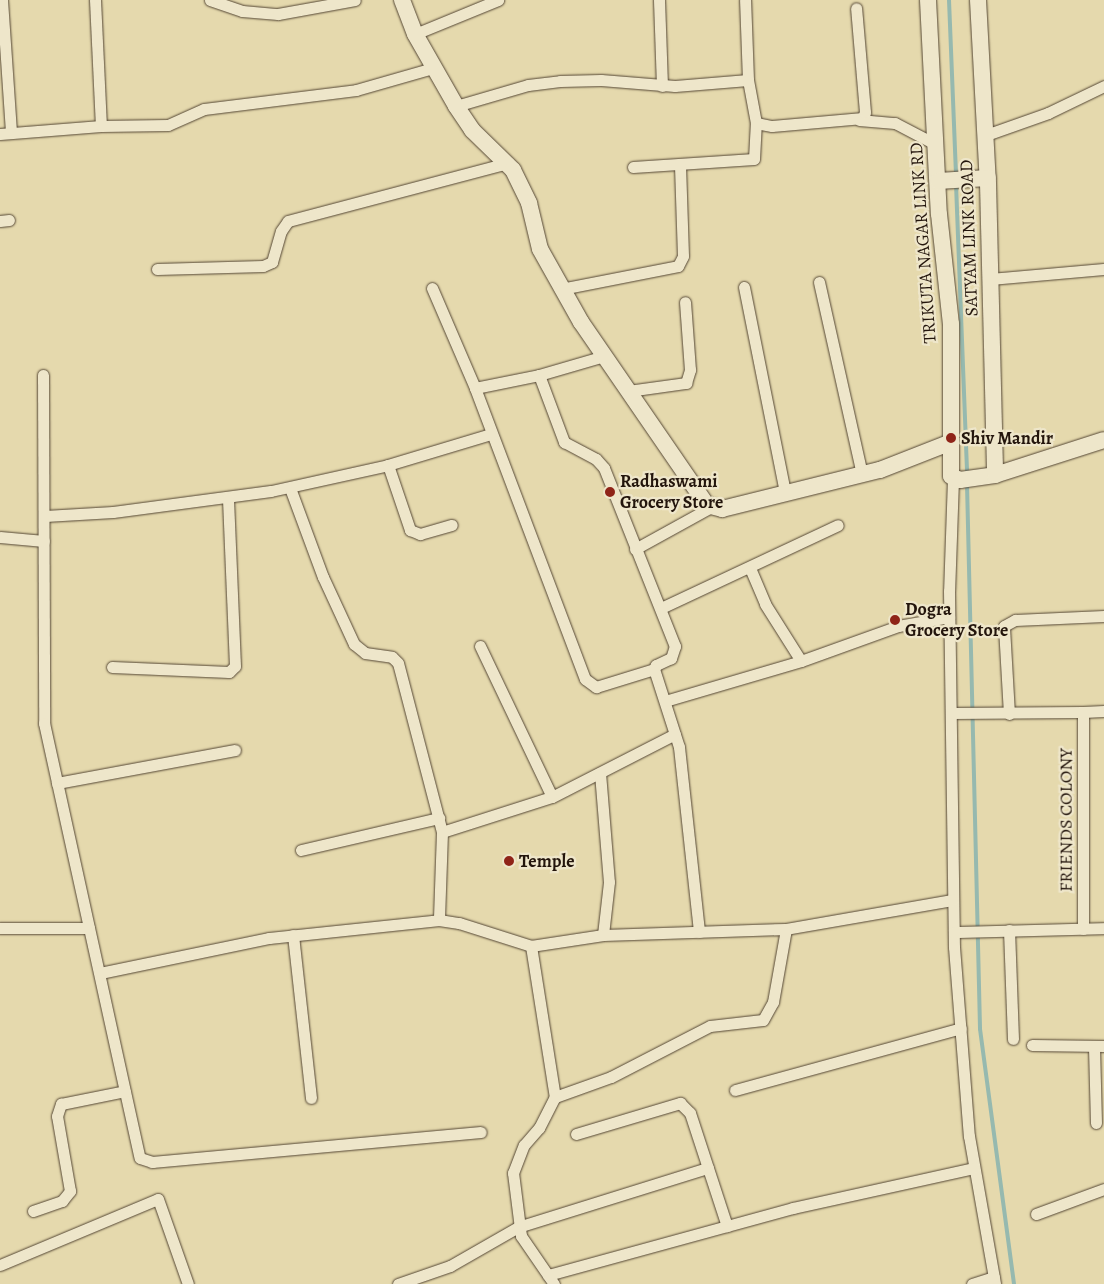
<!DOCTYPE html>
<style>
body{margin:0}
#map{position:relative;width:1104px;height:1284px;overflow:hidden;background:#e5d9ad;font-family:Alegreya,serif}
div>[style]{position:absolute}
.stream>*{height:4px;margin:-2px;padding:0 2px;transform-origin:2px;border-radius:2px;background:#96b9af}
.roads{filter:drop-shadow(0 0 1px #544634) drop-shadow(0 0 1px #544634)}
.street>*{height:11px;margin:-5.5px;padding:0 5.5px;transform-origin:5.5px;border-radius:5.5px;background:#eee6ca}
.secondary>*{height:16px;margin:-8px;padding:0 8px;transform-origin:8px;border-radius:8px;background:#eee6ca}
.dots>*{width:14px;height:14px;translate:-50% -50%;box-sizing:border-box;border:2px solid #eee6ca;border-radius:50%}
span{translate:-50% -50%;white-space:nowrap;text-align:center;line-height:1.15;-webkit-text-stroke:4.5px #eee6ca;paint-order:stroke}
.street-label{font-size:18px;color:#23150c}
.poi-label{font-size:18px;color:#23150c;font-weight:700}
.left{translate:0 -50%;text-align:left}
</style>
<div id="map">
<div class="stream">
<i style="left:949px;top:0;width:177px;rotate:87.7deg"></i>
<i style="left:956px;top:184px;width:290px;rotate:87.8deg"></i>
<i style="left:967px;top:484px;width:545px;rotate:88.63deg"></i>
<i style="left:980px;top:1029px;width:257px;rotate:82.4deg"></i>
</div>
<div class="roads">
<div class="street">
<i style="left:2px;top:0;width:133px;rotate:86.1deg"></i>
<i style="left:95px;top:0;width:126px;rotate:87.3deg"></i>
<i style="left:210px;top:0;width:34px;rotate:19deg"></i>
<i style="left:242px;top:11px;width:36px;rotate:5deg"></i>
<i style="left:278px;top:14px;width:78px;rotate:-10.3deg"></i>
<i style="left:659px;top:0;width:86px;rotate:88deg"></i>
<i style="left:415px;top:34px;width:90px;rotate:-22.3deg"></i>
<i style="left:456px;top:106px;width:75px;rotate:-16.3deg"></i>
<i style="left:528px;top:85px;width:32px;rotate:-7deg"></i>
<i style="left:560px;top:81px;width:41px;rotate:-1.4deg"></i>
<i style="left:601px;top:80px;width:74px;rotate:4.6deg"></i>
<i style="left:675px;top:86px;width:73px;rotate:-4.7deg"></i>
<i style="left:859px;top:120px;width:36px;rotate:5deg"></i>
<i style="left:895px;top:123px;width:45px;rotate:27.7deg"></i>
<i style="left:756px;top:123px;width:16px;rotate:11deg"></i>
<i style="left:772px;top:126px;width:91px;rotate:-5deg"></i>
<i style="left:863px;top:118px;width:6px;rotate:-72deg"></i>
<i style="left:865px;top:112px;width:104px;rotate:-94.9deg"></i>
<i style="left:0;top:134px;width:101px;rotate:-4.5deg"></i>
<i style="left:101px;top:126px;width:67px;rotate:-0.9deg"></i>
<i style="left:168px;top:125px;width:39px;rotate:-24deg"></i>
<i style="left:204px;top:109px;width:153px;rotate:-7.1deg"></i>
<i style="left:356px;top:90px;width:80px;rotate:-15.9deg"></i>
<i style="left:986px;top:135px;width:66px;rotate:-19.5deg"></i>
<i style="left:1048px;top:113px;width:62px;rotate:-25.7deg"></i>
<i style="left:633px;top:167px;width:121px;rotate:-3.8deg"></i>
<i style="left:754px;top:159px;width:36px;rotate:-87deg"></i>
<i style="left:756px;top:123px;width:44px;rotate:-100.5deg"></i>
<i style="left:748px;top:80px;width:80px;rotate:-92.1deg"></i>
<i style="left:0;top:221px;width:9px;rotate:-6deg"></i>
<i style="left:157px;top:269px;width:106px;rotate:-1.6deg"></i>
<i style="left:263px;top:266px;width:10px;rotate:-24deg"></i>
<i style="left:272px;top:262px;width:32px;rotate:-74deg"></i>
<i style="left:281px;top:231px;width:12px;rotate:-55deg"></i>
<i style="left:288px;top:221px;width:228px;rotate:-14.8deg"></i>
<i style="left:990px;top:279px;width:114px;rotate:-5deg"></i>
<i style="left:819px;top:282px;width:197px;rotate:77.4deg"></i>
<i style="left:744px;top:287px;width:210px;rotate:78.7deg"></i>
<i style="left:432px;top:288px;width:109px;rotate:66.7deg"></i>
<i style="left:475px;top:388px;width:311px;rotate:69.3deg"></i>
<i style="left:585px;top:679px;width:14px;rotate:36deg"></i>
<i style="left:596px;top:687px;width:61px;rotate:-17.2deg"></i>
<i style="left:561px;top:289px;width:119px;rotate:-11.1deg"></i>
<i style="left:678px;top:266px;width:11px;rotate:-63deg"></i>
<i style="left:683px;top:256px;width:92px;rotate:-91.9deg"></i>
<i style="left:43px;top:375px;width:348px;rotate:89.8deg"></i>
<i style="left:44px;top:723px;width:445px;rotate:77.6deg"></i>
<i style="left:140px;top:1158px;width:13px;rotate:18deg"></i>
<i style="left:152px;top:1162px;width:330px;rotate:-5.2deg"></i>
<i style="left:539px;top:375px;width:72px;rotate:69.5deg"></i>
<i style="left:564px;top:442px;width:36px;rotate:28deg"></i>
<i style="left:596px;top:459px;width:12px;rotate:48deg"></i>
<i style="left:604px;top:468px;width:192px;rotate:68.3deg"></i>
<i style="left:675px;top:646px;width:13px;rotate:108deg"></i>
<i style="left:671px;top:658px;width:17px;rotate:155deg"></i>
<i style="left:656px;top:665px;width:4px;rotate:117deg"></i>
<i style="left:654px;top:669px;width:82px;rotate:72.2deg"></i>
<i style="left:679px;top:747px;width:186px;rotate:83.8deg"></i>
<i style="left:475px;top:388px;width:65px;rotate:-11.5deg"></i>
<i style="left:539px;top:375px;width:68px;rotate:-16.3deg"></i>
<i style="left:628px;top:391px;width:59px;rotate:-7.9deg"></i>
<i style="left:686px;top:383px;width:14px;rotate:-73deg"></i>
<i style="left:690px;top:370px;width:68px;rotate:-94.2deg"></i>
<i style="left:388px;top:465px;width:69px;rotate:71.3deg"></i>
<i style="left:410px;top:530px;width:11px;rotate:22deg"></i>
<i style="left:420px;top:534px;width:33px;rotate:-16deg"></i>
<i style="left:953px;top:479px;width:112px;rotate:92deg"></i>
<i style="left:949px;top:591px;width:356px;rotate:89.2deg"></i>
<i style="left:954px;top:947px;width:190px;rotate:85.5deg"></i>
<i style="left:969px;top:1136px;width:150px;rotate:80deg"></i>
<i style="left:290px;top:488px;width:95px;rotate:69.7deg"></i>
<i style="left:323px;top:577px;width:74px;rotate:65.2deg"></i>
<i style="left:354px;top:644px;width:14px;rotate:39deg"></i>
<i style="left:365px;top:653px;width:27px;rotate:8deg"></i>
<i style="left:392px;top:657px;width:8px;rotate:45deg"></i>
<i style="left:398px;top:663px;width:175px;rotate:75.4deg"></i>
<i style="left:442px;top:832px;width:88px;rotate:92deg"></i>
<i style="left:45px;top:516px;width:68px;rotate:-3.4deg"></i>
<i style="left:113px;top:512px;width:159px;rotate:-7.6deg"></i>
<i style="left:271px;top:491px;width:120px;rotate:-12.5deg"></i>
<i style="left:388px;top:465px;width:108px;rotate:-16.8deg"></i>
<i style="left:0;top:537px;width:44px;rotate:5.2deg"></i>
<i style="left:635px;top:549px;width:87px;rotate:-28.9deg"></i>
<i style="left:750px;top:568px;width:39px;rotate:67deg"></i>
<i style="left:765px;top:604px;width:67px;rotate:57.7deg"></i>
<i style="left:661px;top:608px;width:195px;rotate:-25.1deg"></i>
<i style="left:480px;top:646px;width:167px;rotate:64.5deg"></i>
<i style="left:552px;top:797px;width:138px;rotate:-27.1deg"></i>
<i style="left:112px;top:667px;width:117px;rotate:2.4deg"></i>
<i style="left:229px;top:672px;width:8px;rotate:-45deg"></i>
<i style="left:235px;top:666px;width:168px;rotate:-92.4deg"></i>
<i style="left:665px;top:701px;width:142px;rotate:-16.4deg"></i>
<i style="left:801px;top:661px;width:103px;rotate:-19.8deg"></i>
<i style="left:898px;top:626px;width:52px;rotate:-10deg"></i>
<i style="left:1083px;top:712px;width:21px;rotate:-3deg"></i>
<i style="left:952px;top:713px;width:131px;rotate:-0.4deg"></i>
<i style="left:1083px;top:712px;width:217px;rotate:90deg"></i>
<i style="left:1009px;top:714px;width:88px;rotate:-93.3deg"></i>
<i style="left:1004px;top:626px;width:13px;rotate:-29deg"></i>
<i style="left:1015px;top:620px;width:89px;rotate:-2.6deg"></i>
<i style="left:600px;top:773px;width:109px;rotate:85.3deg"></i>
<i style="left:609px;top:882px;width:53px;rotate:96.5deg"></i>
<i style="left:57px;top:783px;width:181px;rotate:-10.5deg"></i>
<i style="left:442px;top:832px;width:115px;rotate:-17.7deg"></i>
<i style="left:301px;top:850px;width:142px;rotate:-13.1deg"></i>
<i style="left:0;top:928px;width:89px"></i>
<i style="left:1009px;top:930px;width:109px;rotate:87.9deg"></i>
<i style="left:954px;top:932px;width:150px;rotate:-1.5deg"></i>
<i style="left:293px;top:935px;width:164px;rotate:83.7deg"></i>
<i style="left:531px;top:946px;width:153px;rotate:81deg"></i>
<i style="left:100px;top:973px;width:173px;rotate:-11.7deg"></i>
<i style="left:269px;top:938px;width:171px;rotate:-6deg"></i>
<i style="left:439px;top:920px;width:20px;rotate:9deg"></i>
<i style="left:459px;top:923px;width:76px;rotate:17.7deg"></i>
<i style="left:531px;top:946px;width:73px;rotate:-8.7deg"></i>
<i style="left:603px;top:935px;width:183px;rotate:-1.9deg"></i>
<i style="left:786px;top:929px;width:169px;rotate:-9.9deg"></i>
<i style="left:1032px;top:1045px;width:72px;rotate:0.8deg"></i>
<i style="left:1094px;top:1047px;width:76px;rotate:88.5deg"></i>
<i style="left:735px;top:1090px;width:234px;rotate:-15.3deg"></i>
<i style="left:576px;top:1134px;width:109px;rotate:-16.6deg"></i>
<i style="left:680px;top:1103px;width:14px;rotate:45deg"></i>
<i style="left:690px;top:1113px;width:119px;rotate:71.9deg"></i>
<i style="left:33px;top:1211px;width:31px;rotate:-19deg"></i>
<i style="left:62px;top:1201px;width:13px;rotate:-51deg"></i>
<i style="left:70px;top:1191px;width:76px;rotate:-99.8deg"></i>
<i style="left:57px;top:1116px;width:13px;rotate:-72deg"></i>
<i style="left:61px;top:1104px;width:65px;rotate:-11.5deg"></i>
<i style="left:1036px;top:1214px;width:72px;rotate:-20.2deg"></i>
<i style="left:0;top:1265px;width:171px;rotate:-22.7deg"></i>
<i style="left:158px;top:1199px;width:90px;rotate:70.6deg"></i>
<i style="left:548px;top:1275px;width:254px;rotate:-15.3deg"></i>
<i style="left:793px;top:1208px;width:185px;rotate:-12.5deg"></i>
<i style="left:398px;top:1284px;width:55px;rotate:-19.1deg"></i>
<i style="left:450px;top:1266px;width:78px;rotate:-29.8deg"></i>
<i style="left:518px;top:1227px;width:199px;rotate:-17.3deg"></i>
<i style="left:554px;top:1284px;width:58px;rotate:-124.5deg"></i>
<i style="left:521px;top:1236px;width:64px;rotate:-97.2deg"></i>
<i style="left:513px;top:1173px;width:30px;rotate:-69deg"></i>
<i style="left:524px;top:1145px;width:23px;rotate:-49deg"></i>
<i style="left:539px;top:1128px;width:35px;rotate:-63deg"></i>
<i style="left:555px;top:1097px;width:59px;rotate:-19.7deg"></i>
<i style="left:611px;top:1077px;width:111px;rotate:-27.3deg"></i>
<i style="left:710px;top:1026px;width:53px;rotate:-6.5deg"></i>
<i style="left:763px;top:1020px;width:21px;rotate:-61deg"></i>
<i style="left:773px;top:1002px;width:74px;rotate:-79.9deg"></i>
<i style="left:972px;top:1284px;width:23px;rotate:-18deg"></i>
</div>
<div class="secondary">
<i style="left:402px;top:0;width:36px;rotate:69deg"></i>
<i style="left:415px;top:34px;width:83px;rotate:60.3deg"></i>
<i style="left:456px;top:106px;width:29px;rotate:56deg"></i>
<i style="left:472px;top:130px;width:57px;rotate:44.3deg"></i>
<i style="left:513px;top:170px;width:37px;rotate:64deg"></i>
<i style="left:529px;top:203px;width:47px;rotate:76.6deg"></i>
<i style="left:540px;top:249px;width:84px;rotate:60.7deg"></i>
<i style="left:581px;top:322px;width:222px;rotate:55.5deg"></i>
<i style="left:707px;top:505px;width:16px;rotate:15deg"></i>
<i style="left:722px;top:509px;width:163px;rotate:-13.9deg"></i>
<i style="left:880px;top:470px;width:74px;rotate:-21.4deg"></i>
<i style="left:928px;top:0;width:214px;rotate:87.1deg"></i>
<i style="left:939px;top:214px;width:111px;rotate:83.8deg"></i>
<i style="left:951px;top:324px;width:152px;rotate:90deg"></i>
<i style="left:951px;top:476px;width:10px;rotate:24deg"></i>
<i style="left:960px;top:480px;width:35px;rotate:-8deg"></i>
<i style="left:995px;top:475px;width:114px;rotate:-17.8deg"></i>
<i style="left:978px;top:0;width:183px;rotate:86.9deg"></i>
<i style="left:988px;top:183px;width:292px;rotate:88.6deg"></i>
<i style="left:938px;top:181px;width:50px;rotate:-3.4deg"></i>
</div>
</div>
<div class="dots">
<i style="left:951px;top:438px;background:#8f2418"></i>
<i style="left:610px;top:492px;background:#8f2418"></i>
<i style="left:895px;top:620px;background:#8f2418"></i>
<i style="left:509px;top:861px;background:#8f2418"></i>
</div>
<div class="street-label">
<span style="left:969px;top:238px;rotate:-92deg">SATYAM LINK ROAD</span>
<span style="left:923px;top:243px;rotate:-94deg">TRIKUTA NAGAR LINK RD</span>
<span style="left:1066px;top:820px;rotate:-90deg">FRIENDS COLONY</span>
</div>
<div class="poi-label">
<span class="left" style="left:961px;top:438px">Shiv Mandir</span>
<span class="left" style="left:620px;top:492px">Radhaswami<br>Grocery Store</span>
<span class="left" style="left:905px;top:620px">Dogra<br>Grocery Store</span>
<span class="left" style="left:519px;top:861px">Temple</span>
</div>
</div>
